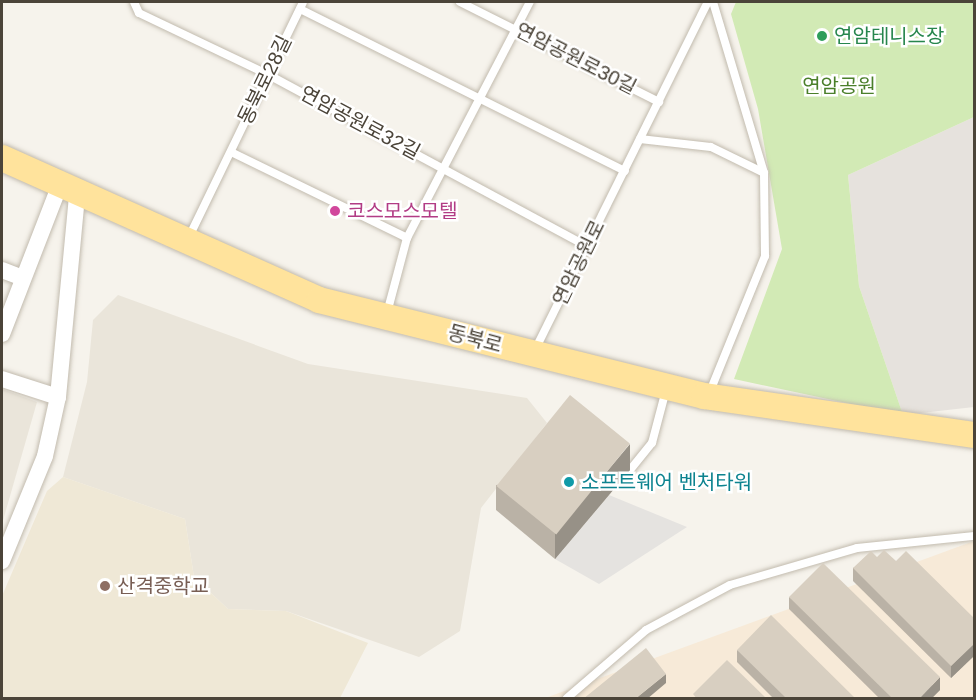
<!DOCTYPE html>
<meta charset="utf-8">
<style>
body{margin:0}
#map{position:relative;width:976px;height:700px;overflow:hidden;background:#f6f3ec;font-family:Arial,"Noto Sans KR",sans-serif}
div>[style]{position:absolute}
.residential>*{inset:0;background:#eae5da}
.commercial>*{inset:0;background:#f7ead8}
.industrial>*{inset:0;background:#e6e2dd}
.education>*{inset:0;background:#efe8d6}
.green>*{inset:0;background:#d2eab5}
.parking>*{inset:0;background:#e5e3e0}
.roads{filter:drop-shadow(0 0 2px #c2bbae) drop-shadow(0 0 2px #c2bbae)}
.lane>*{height:8px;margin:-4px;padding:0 4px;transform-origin:4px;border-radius:4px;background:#fff}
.street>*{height:16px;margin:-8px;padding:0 8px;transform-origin:8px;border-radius:8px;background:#fff}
.primary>*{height:26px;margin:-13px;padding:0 13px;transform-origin:13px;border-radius:13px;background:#ffe39c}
.wall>*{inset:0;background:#bab2a6}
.shaded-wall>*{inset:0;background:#979187}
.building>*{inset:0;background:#d8cfc1;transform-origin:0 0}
.dots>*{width:16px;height:16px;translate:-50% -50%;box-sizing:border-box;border:3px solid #fff;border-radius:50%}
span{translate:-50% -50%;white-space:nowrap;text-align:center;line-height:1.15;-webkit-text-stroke:5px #fff;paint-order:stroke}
.leisure-label{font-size:20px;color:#27864d}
.left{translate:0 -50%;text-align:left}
.street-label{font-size:20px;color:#4b4439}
.park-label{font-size:20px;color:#4a7f2a}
.hotel-label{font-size:20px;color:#b23c85}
.culture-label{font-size:20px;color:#0d838f}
.education-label{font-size:20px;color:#785e54}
.frame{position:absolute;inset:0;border:3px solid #4b4439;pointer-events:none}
</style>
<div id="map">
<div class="residential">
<i style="clip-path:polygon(118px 295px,308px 364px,527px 398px,547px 423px,481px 508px,460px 631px,419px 657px,286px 611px,228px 609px,194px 577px,185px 519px,63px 477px,87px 382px,93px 320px)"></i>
<i style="clip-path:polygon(2px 389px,37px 402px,2px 524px)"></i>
</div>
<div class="commercial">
<i style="clip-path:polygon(974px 541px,974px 698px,547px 698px,548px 697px)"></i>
</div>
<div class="industrial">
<i style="clip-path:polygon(974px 117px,974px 407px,903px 415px,859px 286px,848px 175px)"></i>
</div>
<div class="education">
<i style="clip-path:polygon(63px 477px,185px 519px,194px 577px,228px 609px,286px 611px,368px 643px,340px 698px,2px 698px,2px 596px,47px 491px)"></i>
</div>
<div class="green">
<i style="clip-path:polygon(736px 2px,974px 2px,974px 117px,848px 175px,859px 286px,903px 415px,734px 379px,782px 249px,758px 109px,731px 14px)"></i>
</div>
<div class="parking">
<i style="clip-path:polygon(609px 495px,687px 527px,599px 584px,555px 559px)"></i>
</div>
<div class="roads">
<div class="lane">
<i style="left:134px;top:2px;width:12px;rotate:66deg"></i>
<i style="left:139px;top:13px;width:142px;rotate:25.5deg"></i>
<i style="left:267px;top:74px;width:363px;rotate:28.3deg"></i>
<i style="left:460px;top:2px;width:223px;rotate:26.7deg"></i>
<i style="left:300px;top:9px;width:363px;rotate:26.5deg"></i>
<i style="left:640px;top:139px;width:71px;rotate:6.4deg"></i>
<i style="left:711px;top:147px;width:59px;rotate:26.1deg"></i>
<i style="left:231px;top:152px;width:196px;rotate:26deg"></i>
<i style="left:188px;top:239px;width:263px;rotate:-64.1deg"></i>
<i style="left:387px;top:313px;width:78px;rotate:-75.1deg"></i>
<i style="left:407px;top:238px;width:266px;rotate:-62.5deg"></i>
<i style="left:535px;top:350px;width:389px;rotate:-63.6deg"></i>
<i style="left:709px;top:394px;width:149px;rotate:-67.9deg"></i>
<i style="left:765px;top:256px;width:83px;rotate:-90.7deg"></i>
<i style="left:764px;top:173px;width:178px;rotate:-106.6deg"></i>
<i style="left:630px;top:470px;width:35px;rotate:-51deg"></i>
<i style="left:652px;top:443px;width:55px;rotate:-75.2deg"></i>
<i style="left:567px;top:698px;width:104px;rotate:-40.7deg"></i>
<i style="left:646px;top:630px;width:95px;rotate:-28.2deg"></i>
<i style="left:730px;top:585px;width:132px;rotate:-16.2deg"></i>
<i style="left:857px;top:548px;width:118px;rotate:-5.9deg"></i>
</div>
<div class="street">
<i style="left:2px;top:270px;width:22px;rotate:21deg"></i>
<i style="left:2px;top:334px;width:158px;rotate:-68.8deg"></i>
<i style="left:2px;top:379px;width:59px;rotate:17.8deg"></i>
<i style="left:2px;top:561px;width:113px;rotate:-67.7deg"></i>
<i style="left:45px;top:456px;width:60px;rotate:-77.6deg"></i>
<i style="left:58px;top:397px;width:202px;rotate:-84.6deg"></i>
</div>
<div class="primary">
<i style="left:2px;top:158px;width:347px;rotate:24.1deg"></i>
<i style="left:319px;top:300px;width:397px;rotate:14deg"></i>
<i style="left:704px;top:396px;width:273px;rotate:8.2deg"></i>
</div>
</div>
<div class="wall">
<i style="clip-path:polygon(630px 470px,555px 559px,496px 510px,496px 485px)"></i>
<i style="clip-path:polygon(877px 557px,896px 561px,975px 619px,975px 655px,951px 678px,853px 581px,853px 568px)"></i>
<i style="clip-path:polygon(789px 597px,940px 690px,931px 699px,880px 699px,789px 609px)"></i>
<i style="clip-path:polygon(737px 650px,856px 699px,774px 699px,737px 662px)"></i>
</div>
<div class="shaded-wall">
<i style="clip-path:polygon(630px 444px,630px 470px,555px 559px,555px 533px)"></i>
<i style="clip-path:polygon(975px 643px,975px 655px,951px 678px,951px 666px)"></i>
<i style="clip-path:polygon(666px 674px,666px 683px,647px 699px,635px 699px)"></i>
<i style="clip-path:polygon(940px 677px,940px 690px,931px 699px,919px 699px)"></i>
</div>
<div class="building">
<i style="left:570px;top:395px;width:77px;height:117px;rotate:39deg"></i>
<i style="clip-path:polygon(884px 550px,896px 561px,906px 551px,975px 619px,975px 643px,951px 666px,853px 568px,871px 551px,877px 557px)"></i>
<i style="clip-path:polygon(823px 563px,940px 677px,919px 699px,893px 699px,789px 597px)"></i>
<i style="clip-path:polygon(771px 615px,856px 699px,787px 699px,737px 650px)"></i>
<i style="clip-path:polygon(646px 648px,666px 674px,635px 699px,583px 699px)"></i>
<i style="clip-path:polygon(727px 660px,767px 699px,697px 699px,693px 694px)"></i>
</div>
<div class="dots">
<i style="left:822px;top:36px;background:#2e9e5b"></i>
<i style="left:335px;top:211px;background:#d1479c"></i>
<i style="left:569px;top:482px;background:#0f9aa8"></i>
<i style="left:105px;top:586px;background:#8d6e63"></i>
</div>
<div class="leisure-label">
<span class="left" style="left:834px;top:36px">연암테니스장</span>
</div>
<div class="street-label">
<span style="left:576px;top:59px;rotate:27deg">연암공원로30길</span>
<span style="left:265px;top:80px;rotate:-64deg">동북로28길</span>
<span style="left:360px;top:123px;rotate:28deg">연암공원로32길</span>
<span style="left:579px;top:263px;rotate:-64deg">연암공원로</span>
<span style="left:475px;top:339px;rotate:15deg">동북로</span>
</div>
<div class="park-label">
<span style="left:839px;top:86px">연암공원</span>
</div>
<div class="hotel-label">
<span class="left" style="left:347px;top:211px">코스모스모텔</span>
</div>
<div class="culture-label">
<span class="left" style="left:581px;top:482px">소프트웨어 벤처타워</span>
</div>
<div class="education-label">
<span class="left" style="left:117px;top:586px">산격중학교</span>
</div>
<div class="frame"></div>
</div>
